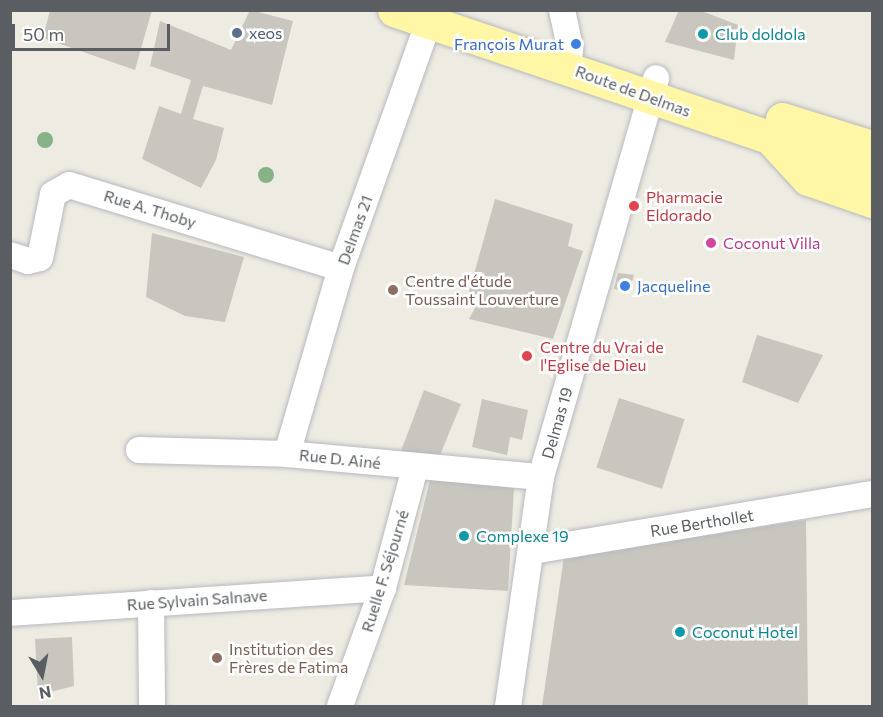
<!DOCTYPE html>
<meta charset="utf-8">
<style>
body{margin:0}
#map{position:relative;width:883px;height:717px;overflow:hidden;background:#eeece2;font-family:Commissioner,sans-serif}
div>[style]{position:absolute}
.building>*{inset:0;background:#c8c6bf;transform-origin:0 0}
.roads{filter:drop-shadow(0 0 2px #b7b9bf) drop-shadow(0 0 2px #b7b9bf)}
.street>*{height:26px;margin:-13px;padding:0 13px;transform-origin:13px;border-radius:13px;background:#fff}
.primary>*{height:33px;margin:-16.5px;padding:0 16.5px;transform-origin:16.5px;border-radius:16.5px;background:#fff7a5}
.trees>*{width:16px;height:16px;margin:-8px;border-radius:50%;background:#87b287}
.dots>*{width:16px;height:16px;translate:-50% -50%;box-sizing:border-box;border:3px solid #fff;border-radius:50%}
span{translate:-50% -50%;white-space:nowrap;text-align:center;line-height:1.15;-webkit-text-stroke:5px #fff;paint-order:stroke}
.service-label{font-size:16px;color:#4e5e75}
.left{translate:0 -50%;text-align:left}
.culture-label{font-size:16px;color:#0d838f}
.shop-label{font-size:16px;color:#366cbe}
.right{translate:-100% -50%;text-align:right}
.street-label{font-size:16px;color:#5a5e63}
.health-label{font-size:16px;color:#be3a42}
.hotel-label{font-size:16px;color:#b23c85}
.education-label{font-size:16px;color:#785e54}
.frame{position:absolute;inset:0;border:12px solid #5a5e63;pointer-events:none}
.north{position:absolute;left:12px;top:645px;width:60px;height:60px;-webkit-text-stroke:4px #fff;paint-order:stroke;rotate:170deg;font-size:16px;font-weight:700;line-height:24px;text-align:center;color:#5a5e63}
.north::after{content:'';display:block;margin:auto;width:21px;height:27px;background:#5a5e63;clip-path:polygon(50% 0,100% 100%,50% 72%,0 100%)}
.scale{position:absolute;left:12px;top:24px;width:158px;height:27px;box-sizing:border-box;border:3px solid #5a5e63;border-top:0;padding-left:8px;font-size:18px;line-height:21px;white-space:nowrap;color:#5a5e63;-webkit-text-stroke:4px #fff;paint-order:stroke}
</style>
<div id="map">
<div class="building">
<i style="clip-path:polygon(50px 10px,152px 10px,135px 70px,43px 38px)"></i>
<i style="clip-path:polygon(250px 10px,293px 21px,272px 105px,203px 86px,193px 119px,224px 128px,216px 160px,201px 188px,142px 159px,159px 106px,181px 114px,191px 80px,150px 66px,160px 21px,231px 50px)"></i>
<i style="clip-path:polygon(679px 10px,699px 10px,738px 25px,734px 60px,665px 42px)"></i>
<i style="clip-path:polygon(495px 199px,573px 224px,568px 246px,583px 251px,553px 339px,469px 319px,475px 308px,467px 299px)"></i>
<i style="clip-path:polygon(152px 233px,244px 257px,225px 322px,185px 316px,146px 297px)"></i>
<i style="clip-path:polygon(618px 273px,634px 275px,629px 292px,614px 289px)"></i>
<i style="clip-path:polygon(757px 335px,823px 355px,798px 403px,742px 382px)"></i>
<i style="clip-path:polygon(424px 390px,461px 404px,440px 455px,401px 451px)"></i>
<i style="left:619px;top:398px;width:69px;height:73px;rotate:18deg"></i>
<i style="clip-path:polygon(482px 399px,528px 410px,522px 440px,510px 437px,507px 455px,472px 447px)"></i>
<i style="clip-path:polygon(431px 476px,514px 488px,508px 591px,404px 585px)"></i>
<i style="clip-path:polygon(806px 520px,808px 706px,542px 706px,564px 557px)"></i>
<i style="clip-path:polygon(72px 637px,74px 686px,38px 695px,35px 639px)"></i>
</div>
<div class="roads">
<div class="street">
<i style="left:562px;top:10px;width:40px;rotate:78deg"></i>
<i style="left:570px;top:49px;width:19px;rotate:96deg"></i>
<i style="left:10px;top:255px;width:19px;rotate:18deg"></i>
<i style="left:28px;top:261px;width:12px;rotate:-14deg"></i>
<i style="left:40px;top:258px;width:65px;rotate:-78.5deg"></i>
<i style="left:53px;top:194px;width:18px;rotate:-29deg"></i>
<i style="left:69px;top:185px;width:284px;rotate:17deg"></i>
<i style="left:139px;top:450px;width:148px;rotate:1.5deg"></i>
<i style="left:287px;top:454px;width:255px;rotate:5.2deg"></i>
<i style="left:287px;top:454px;width:194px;rotate:-73.8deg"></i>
<i style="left:341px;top:268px;width:274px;rotate:-70.4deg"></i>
<i style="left:532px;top:551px;width:345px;rotate:-9.5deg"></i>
<i style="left:151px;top:603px;width:103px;rotate:89.4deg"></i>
<i style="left:10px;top:613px;width:374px;rotate:-3.8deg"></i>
<i style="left:340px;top:706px;width:126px;rotate:-70deg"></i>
<i style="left:383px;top:588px;width:124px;rotate:-75.1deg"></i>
<i style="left:508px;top:706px;width:231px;rotate:-81.8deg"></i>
<i style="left:541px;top:477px;width:415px;rotate:-73.9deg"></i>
</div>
<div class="primary">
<i style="left:394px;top:10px;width:505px;rotate:18.72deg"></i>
<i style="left:782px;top:119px;width:94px;rotate:17.3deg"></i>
<i style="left:772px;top:140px;width:53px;rotate:47.3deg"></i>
<i style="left:808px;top:179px;width:68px;rotate:19deg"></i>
</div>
</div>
<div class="trees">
<i style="left:45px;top:140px"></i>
<i style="left:266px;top:175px"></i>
</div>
<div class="dots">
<i style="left:237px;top:33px;background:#5c6f8a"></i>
<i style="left:703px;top:34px;background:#0f9aa8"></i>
<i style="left:576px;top:44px;background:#3f7fe0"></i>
<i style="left:634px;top:206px;background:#e0444e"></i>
<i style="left:711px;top:243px;background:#d1479c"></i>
<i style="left:625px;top:286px;background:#3f7fe0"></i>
<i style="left:393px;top:290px;background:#8d6e63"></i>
<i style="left:527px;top:356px;background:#e0444e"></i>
<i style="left:464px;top:536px;background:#0f9aa8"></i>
<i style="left:680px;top:632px;background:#0f9aa8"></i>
<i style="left:217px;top:658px;background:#8d6e63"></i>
</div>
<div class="service-label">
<span class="left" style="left:249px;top:33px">xeos</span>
</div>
<div class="culture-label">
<span class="left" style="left:715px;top:34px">Club doldola</span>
<span class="left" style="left:476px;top:536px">Complexe 19</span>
<span class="left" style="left:692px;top:632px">Coconut Hotel</span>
</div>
<div class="shop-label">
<span class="right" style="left:564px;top:44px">François Murat</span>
<span class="left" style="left:637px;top:286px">Jacqueline</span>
</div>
<div class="street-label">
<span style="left:633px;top:91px;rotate:20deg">Route de Delmas</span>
<span style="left:150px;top:209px;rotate:17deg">Rue A. Thoby</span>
<span style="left:355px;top:230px;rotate:-70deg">Delmas 21</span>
<span style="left:557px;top:423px;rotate:-74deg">Delmas 19</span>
<span style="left:340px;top:459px;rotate:6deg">Rue D. Ainé</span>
<span style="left:702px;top:523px;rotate:-9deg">Rue Berthollet</span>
<span style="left:385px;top:571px;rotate:-73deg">Ruelle F. Séjourné</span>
<span style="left:197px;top:600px;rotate:-4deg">Rue Sylvain Salnave</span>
</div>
<div class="health-label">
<span class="left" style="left:646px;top:206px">Pharmacie<br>Eldorado</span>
<span class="left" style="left:540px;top:356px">Centre du Vrai de<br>l'Eglise de Dieu</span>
</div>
<div class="hotel-label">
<span class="left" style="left:723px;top:243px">Coconut Villa</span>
</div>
<div class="education-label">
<span class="left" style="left:405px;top:290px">Centre d'étude<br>Toussaint Louverture</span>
<span class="left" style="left:229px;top:658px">Institution des<br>Frères de Fatima</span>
</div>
<div class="frame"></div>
<div class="north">N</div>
<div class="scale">50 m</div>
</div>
